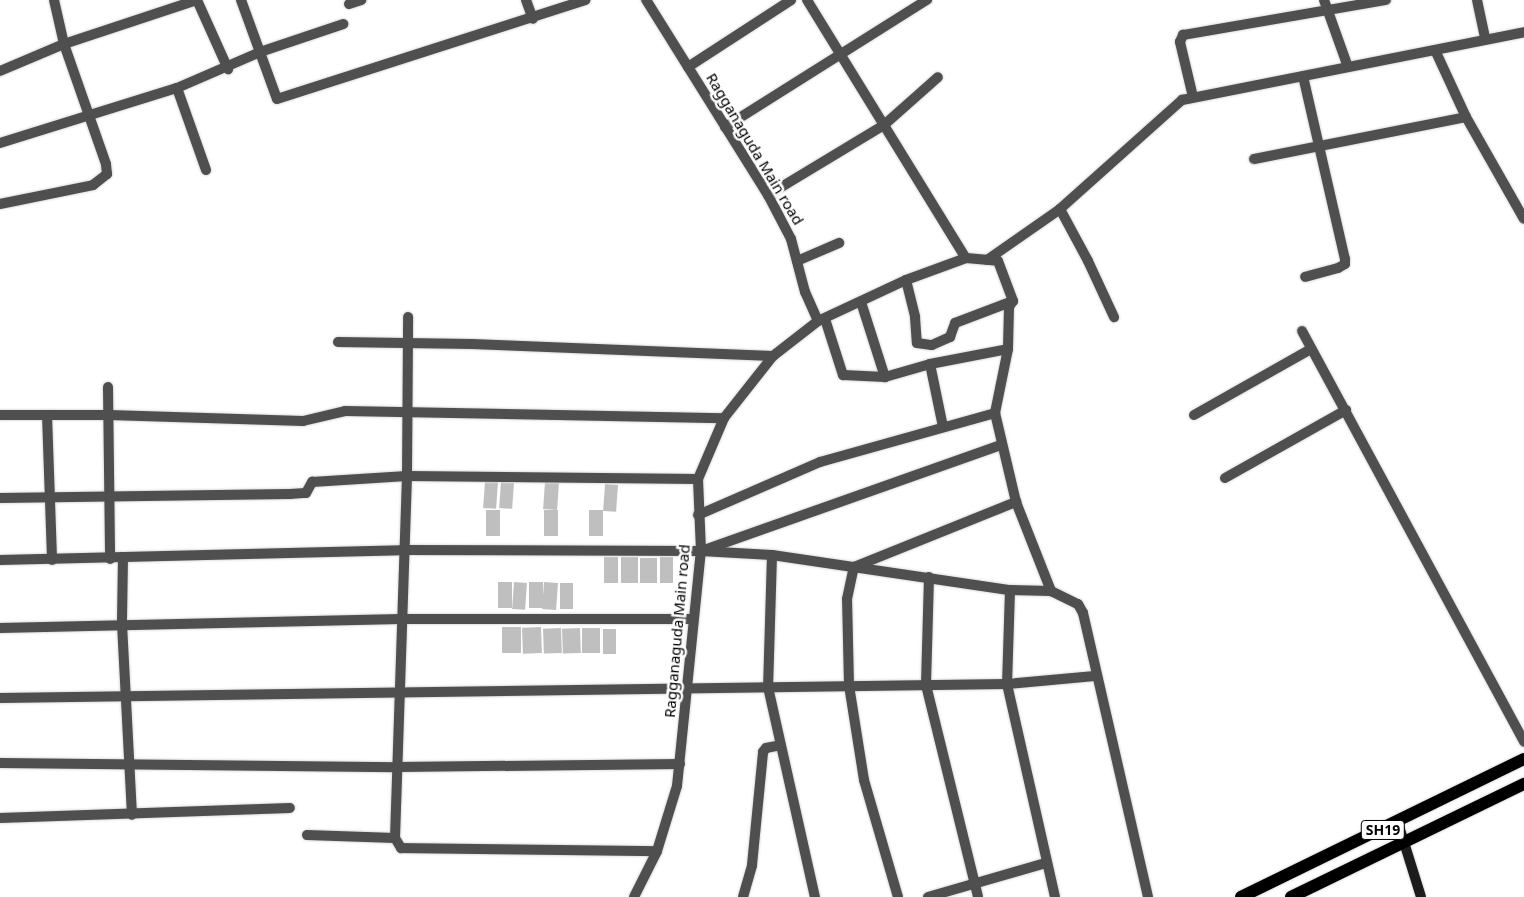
<!DOCTYPE html>
<style>
body{margin:0}
#map{position:relative;width:1524px;height:897px;overflow:hidden;background:#fff;font-family:"Noto Sans",sans-serif}
div>[style]{position:absolute}
.building>*{inset:0;background:#bfbfbf;transform-origin:0 0}
.roads{filter:drop-shadow(0 0 1px #dbdbdb) drop-shadow(0 0 1px #dbdbdb)}
.street>*{height:10px;margin:-5px;padding:0 5px;transform-origin:5px;border-radius:5px;background:#4f4f4f}
.secondary>*{height:10px;margin:-5px;padding:0 5px;transform-origin:5px;border-radius:5px;background:#1c1c1c}
.primary>*{height:12px;margin:-6px;padding:0 6px;transform-origin:6px;border-radius:6px;background:#000}
span{translate:-50% -50%;white-space:nowrap;text-align:center;line-height:1.15;-webkit-text-stroke:5px #fff;paint-order:stroke}
.shield-label span{padding:1px 4px;background:#fff;border:1px solid;border-radius:4px;-webkit-text-stroke-width:0}
.shield-label{font-size:14px;color:#000;font-weight:700}
.street-label{font-size:15px;color:#000}
</style>
<div id="map">
<div class="building">
<i style="left:485px;top:481px;width:13px;height:27px;rotate:4deg"></i>
<i style="left:501px;top:482px;width:13px;height:26px;rotate:4deg"></i>
<i style="left:545px;top:482px;width:14px;height:27px;rotate:4deg"></i>
<i style="left:605px;top:484px;width:13px;height:27px;rotate:4deg"></i>
<i style="left:486px;top:510px;width:14px;height:26px"></i>
<i style="left:544px;top:510px;width:14px;height:26px"></i>
<i style="left:589px;top:510px;width:14px;height:26px"></i>
<i style="left:604px;top:557px;width:14px;height:26px"></i>
<i style="left:621px;top:557px;width:17px;height:26px"></i>
<i style="left:660px;top:557px;width:13px;height:26px"></i>
<i style="left:640px;top:558px;width:17px;height:25px"></i>
<i style="left:498px;top:582px;width:14px;height:26px"></i>
<i style="left:514px;top:582px;width:13px;height:27px;rotate:4deg"></i>
<i style="left:529px;top:582px;width:14px;height:26px"></i>
<i style="left:544px;top:582px;width:14px;height:27px;rotate:4deg"></i>
<i style="left:560px;top:583px;width:13px;height:26px"></i>
<i style="left:521px;top:627px;width:26px;height:19px;rotate:90deg"></i>
<i style="left:541px;top:627px;width:26px;height:19px;rotate:88deg"></i>
<i style="left:561px;top:628px;width:25px;height:18px;rotate:88deg"></i>
<i style="left:580px;top:628px;width:25px;height:18px;rotate:88deg"></i>
<i style="left:582px;top:628px;width:18px;height:25px"></i>
<i style="left:603px;top:629px;width:13px;height:25px"></i>
</div>
<div class="roads">
<div class="street">
<i style="left:197px;top:0;width:76px;rotate:65.8deg"></i>
<i style="left:241px;top:0;width:105px;rotate:70deg"></i>
<i style="left:277px;top:99px;width:324px;rotate:-17.8deg"></i>
<i style="left:526px;top:0;width:20px;rotate:70deg"></i>
<i style="left:807px;top:0;width:303px;rotate:58.4deg"></i>
<i style="left:1324px;top:0;width:71px;rotate:70.3deg"></i>
<i style="left:1477px;top:0;width:40px;rotate:78deg"></i>
<i style="left:349px;top:4px;width:13px;rotate:-18deg"></i>
<i style="left:1435px;top:50px;width:74px;rotate:65.2deg"></i>
<i style="left:1466px;top:117px;width:117px;rotate:60.4deg"></i>
<i style="left:688px;top:67px;width:123px;rotate:-33deg"></i>
<i style="left:0;top:71px;width:69px;rotate:-22.9deg"></i>
<i style="left:64px;top:44px;width:140px;rotate:-18.3deg"></i>
<i style="left:1303px;top:76px;width:188px;rotate:77.1deg"></i>
<i style="left:1345px;top:259px;width:5px;rotate:90deg"></i>
<i style="left:1345px;top:264px;width:8px;rotate:150deg"></i>
<i style="left:1338px;top:268px;width:34px;rotate:165deg"></i>
<i style="left:177px;top:88px;width:87px;rotate:70.5deg"></i>
<i style="left:1193px;top:97px;width:57px;rotate:-103.3deg"></i>
<i style="left:1180px;top:42px;width:8px;rotate:-67deg"></i>
<i style="left:1183px;top:35px;width:206px;rotate:-9.8deg"></i>
<i style="left:725px;top:127px;width:239px;rotate:-32.2deg"></i>
<i style="left:0;top:143px;width:185px;rotate:-17.3deg"></i>
<i style="left:177px;top:88px;width:90px;rotate:-23.4deg"></i>
<i style="left:260px;top:52px;width:88px;rotate:-18.6deg"></i>
<i style="left:1254px;top:159px;width:216px;rotate:-11.2deg"></i>
<i style="left:768px;top:195px;width:135px;rotate:-31.1deg"></i>
<i style="left:884px;top:125px;width:72px;rotate:-41.6deg"></i>
<i style="left:0;top:204px;width:95px;rotate:-11.5deg"></i>
<i style="left:93px;top:185px;width:18px;rotate:-38deg"></i>
<i style="left:107px;top:174px;width:10px;rotate:-96deg"></i>
<i style="left:106px;top:164px;width:127px;rotate:-109.3deg"></i>
<i style="left:64px;top:44px;width:45px;rotate:-102.8deg"></i>
<i style="left:1060px;top:209px;width:59px;rotate:61.7deg"></i>
<i style="left:1088px;top:261px;width:62px;rotate:65.1deg"></i>
<i style="left:987px;top:260px;width:89px;rotate:-34.9deg"></i>
<i style="left:1060px;top:209px;width:164px;rotate:-41.8deg"></i>
<i style="left:1182px;top:100px;width:349px;rotate:-11.2deg"></i>
<i style="left:797px;top:261px;width:46px;rotate:-23.2deg"></i>
<i style="left:906px;top:280px;width:38px;rotate:76deg"></i>
<i style="left:915px;top:317px;width:26px;rotate:86deg"></i>
<i style="left:917px;top:343px;width:15px;rotate:8deg"></i>
<i style="left:932px;top:345px;width:20px;rotate:-24deg"></i>
<i style="left:950px;top:337px;width:15px;rotate:-70deg"></i>
<i style="left:955px;top:323px;width:62px;rotate:-20.8deg"></i>
<i style="left:861px;top:302px;width:79px;rotate:72.3deg"></i>
<i style="left:825px;top:319px;width:59px;rotate:72.2deg"></i>
<i style="left:843px;top:375px;width:42px;rotate:2.7deg"></i>
<i style="left:885px;top:377px;width:47px;rotate:-16.1deg"></i>
<i style="left:930px;top:364px;width:64px;rotate:78.3deg"></i>
<i style="left:818px;top:321px;width:97px;rotate:-25deg"></i>
<i style="left:906px;top:280px;width:64px;rotate:-20.1deg"></i>
<i style="left:966px;top:258px;width:32px;rotate:5deg"></i>
<i style="left:998px;top:261px;width:43px;rotate:69.4deg"></i>
<i style="left:1013px;top:301px;width:7px;rotate:124deg"></i>
<i style="left:1009px;top:307px;width:42px;rotate:91.4deg"></i>
<i style="left:1008px;top:349px;width:65px;rotate:101.5deg"></i>
<i style="left:995px;top:413px;width:91px;rotate:76.7deg"></i>
<i style="left:1016px;top:502px;width:96px;rotate:68.5deg"></i>
<i style="left:1302px;top:331px;width:467px;rotate:61.6deg"></i>
<i style="left:338px;top:342px;width:134px;rotate:0.9deg"></i>
<i style="left:472px;top:344px;width:301px;rotate:2.3deg"></i>
<i style="left:930px;top:364px;width:79px;rotate:-10.9deg"></i>
<i style="left:108px;top:387px;width:172px;rotate:89.3deg"></i>
<i style="left:0;top:415px;width:109px"></i>
<i style="left:109px;top:415px;width:194px;rotate:1.8deg"></i>
<i style="left:303px;top:421px;width:43px;rotate:-13.4deg"></i>
<i style="left:345px;top:411px;width:379px;rotate:1.1deg"></i>
<i style="left:47px;top:415px;width:145px;rotate:88deg"></i>
<i style="left:1194px;top:415px;width:134px;rotate:-29.4deg"></i>
<i style="left:1225px;top:478px;width:139px;rotate:-29.3deg"></i>
<i style="left:0;top:498px;width:290px;rotate:-0.8deg"></i>
<i style="left:290px;top:494px;width:16px;rotate:-4deg"></i>
<i style="left:306px;top:493px;width:13px;rotate:-61deg"></i>
<i style="left:312px;top:482px;width:95px;rotate:-3.6deg"></i>
<i style="left:407px;top:476px;width:291px;rotate:0.6deg"></i>
<i style="left:698px;top:515px;width:133px;rotate:-23.5deg"></i>
<i style="left:820px;top:462px;width:182px;rotate:-15.6deg"></i>
<i style="left:707px;top:549px;width:311px;rotate:-19.5deg"></i>
<i style="left:772px;top:555px;width:132px;rotate:91.7deg"></i>
<i style="left:768px;top:687px;width:215px;rotate:77.4deg"></i>
<i style="left:123px;top:557px;width:67px;rotate:90.9deg"></i>
<i style="left:122px;top:624px;width:191px;rotate:87deg"></i>
<i style="left:0;top:560px;width:402px;rotate:-1.4deg"></i>
<i style="left:402px;top:550px;width:299px;rotate:0.2deg"></i>
<i style="left:701px;top:551px;width:71px;rotate:3.2deg"></i>
<i style="left:772px;top:555px;width:241px;rotate:8.4deg"></i>
<i style="left:1010px;top:590px;width:41px;rotate:1.4deg"></i>
<i style="left:1051px;top:591px;width:30px;rotate:26deg"></i>
<i style="left:1078px;top:604px;width:10px;rotate:61deg"></i>
<i style="left:1083px;top:613px;width:291px;rotate:77.1deg"></i>
<i style="left:929px;top:577px;width:108px;rotate:91.6deg"></i>
<i style="left:926px;top:685px;width:218px;rotate:76.2deg"></i>
<i style="left:1010px;top:590px;width:94px;rotate:91.8deg"></i>
<i style="left:1007px;top:684px;width:218px;rotate:77.3deg"></i>
<i style="left:0;top:628px;width:401px;rotate:-1.3deg"></i>
<i style="left:401px;top:619px;width:292px"></i>
<i style="left:0;top:698px;width:1007px;rotate:-0.8deg"></i>
<i style="left:1007px;top:684px;width:88px;rotate:-5.2deg"></i>
<i style="left:0;top:763px;width:398px;rotate:0.6deg"></i>
<i style="left:398px;top:767px;width:282px;rotate:-0.6deg"></i>
<i style="left:0;top:818px;width:290px;rotate:-2deg"></i>
<i style="left:307px;top:835px;width:88px;rotate:2deg"></i>
<i style="left:395px;top:838px;width:12px;rotate:59deg"></i>
<i style="left:401px;top:848px;width:256px;rotate:0.7deg"></i>
<i style="left:395px;top:838px;width:362px;rotate:-88.1deg"></i>
<i style="left:407px;top:476px;width:159px;rotate:-89.6deg"></i>
<i style="left:634px;top:897px;width:51px;rotate:-63.4deg"></i>
<i style="left:657px;top:851px;width:68px;rotate:-72.9deg"></i>
<i style="left:677px;top:786px;width:236px;rotate:-84.2deg"></i>
<i style="left:701px;top:551px;width:72px;rotate:-92.4deg"></i>
<i style="left:698px;top:479px;width:66px;rotate:-66.9deg"></i>
<i style="left:724px;top:418px;width:79px;rotate:-51.7deg"></i>
<i style="left:773px;top:356px;width:57px;rotate:-37.9deg"></i>
<i style="left:818px;top:321px;width:32px;rotate:-114deg"></i>
<i style="left:805px;top:292px;width:55px;rotate:-104.8deg"></i>
<i style="left:791px;top:239px;width:50px;rotate:-117.6deg"></i>
<i style="left:768px;top:195px;width:230px;rotate:-122deg"></i>
<i style="left:743px;top:897px;width:33px;rotate:-74deg"></i>
<i style="left:752px;top:865px;width:114px;rotate:-84.4deg"></i>
<i style="left:763px;top:752px;width:5px;rotate:-53deg"></i>
<i style="left:766px;top:748px;width:15px;rotate:-11deg"></i>
<i style="left:898px;top:897px;width:122px;rotate:-106.2deg"></i>
<i style="left:864px;top:780px;width:96px;rotate:-99deg"></i>
<i style="left:849px;top:685px;width:86px;rotate:-91.3deg"></i>
<i style="left:847px;top:599px;width:33px;rotate:-78deg"></i>
<i style="left:854px;top:567px;width:175px;rotate:-21.9deg"></i>
<i style="left:928px;top:897px;width:123px;rotate:-16.1deg"></i>
</div>
<div class="secondary">
<i style="left:1398px;top:823px;width:77px;rotate:72.7deg"></i>
</div>
<div class="primary">
<i style="left:1241px;top:897px;width:315px;rotate:-26deg"></i>
<i style="left:1291px;top:897px;width:259px;rotate:-25.9deg"></i>
</div>
</div>
<div class="shield-label">
<span style="left:1383px;top:830px">SH19</span>
</div>
<div class="street-label">
<span style="left:755px;top:149px;rotate:59deg">Ragganaguda Main road</span>
<span style="left:677px;top:631px;rotate:-85deg">Ragganaguda Main road</span>
</div>
</div>
